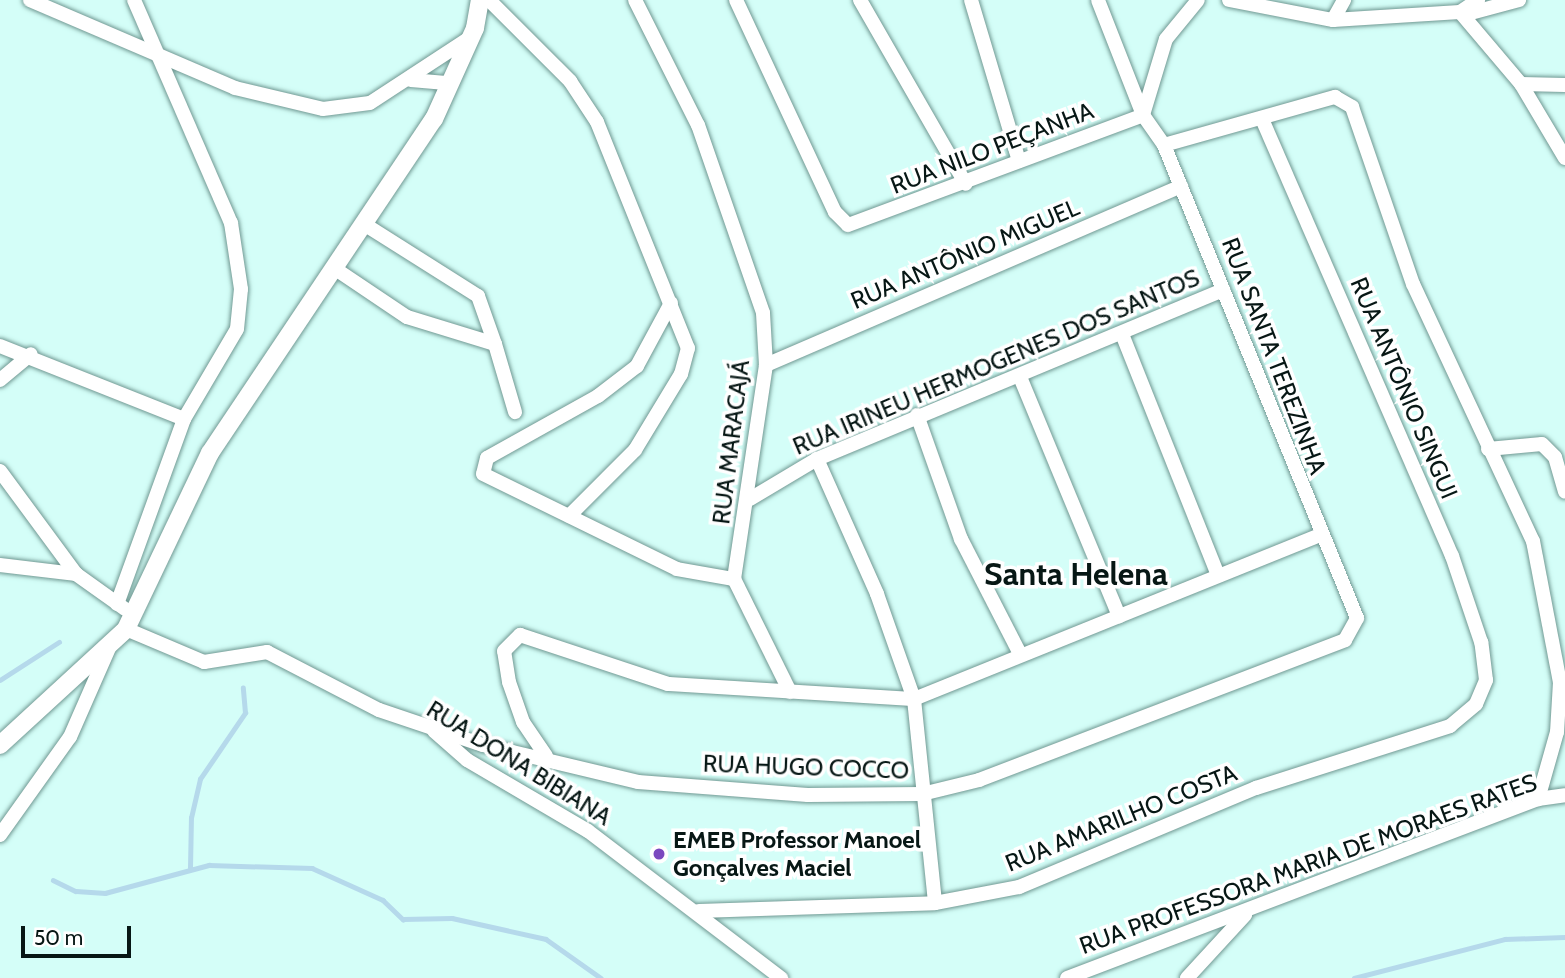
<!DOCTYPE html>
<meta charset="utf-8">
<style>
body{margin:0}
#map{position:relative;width:1565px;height:978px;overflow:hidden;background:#d4fef8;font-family:Cabin,sans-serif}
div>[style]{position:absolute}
.stream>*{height:4.5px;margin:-2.25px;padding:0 2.25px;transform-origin:2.25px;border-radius:2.25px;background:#b5d9eb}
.roads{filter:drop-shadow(0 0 2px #709892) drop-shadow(0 0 2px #709892)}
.minor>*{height:14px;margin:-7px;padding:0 7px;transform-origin:7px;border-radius:7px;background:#fff}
.tertiary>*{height:18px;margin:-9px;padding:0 9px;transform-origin:9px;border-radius:9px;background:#fff}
.dots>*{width:19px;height:19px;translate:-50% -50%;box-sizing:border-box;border:4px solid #fff;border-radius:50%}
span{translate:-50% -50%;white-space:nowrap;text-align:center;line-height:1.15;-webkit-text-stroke:7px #fff;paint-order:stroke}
.street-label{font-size:24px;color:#071715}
.poi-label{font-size:24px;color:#071715;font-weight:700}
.left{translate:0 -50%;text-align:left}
.district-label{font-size:32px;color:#071715;font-weight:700}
.scale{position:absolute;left:21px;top:926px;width:110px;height:32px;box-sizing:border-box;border:4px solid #071715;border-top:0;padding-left:9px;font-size:21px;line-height:24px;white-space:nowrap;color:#071715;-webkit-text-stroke:5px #fff;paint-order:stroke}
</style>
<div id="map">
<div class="stream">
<i style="left:0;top:680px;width:70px;rotate:-32.8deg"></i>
<i style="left:190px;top:868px;width:50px;rotate:-88.9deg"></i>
<i style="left:191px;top:818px;width:40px;rotate:-77deg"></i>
<i style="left:200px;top:779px;width:80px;rotate:-55.7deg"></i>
<i style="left:245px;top:713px;width:25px;rotate:-95deg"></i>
<i style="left:53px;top:880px;width:25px;rotate:26deg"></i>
<i style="left:76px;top:891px;width:29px;rotate:4deg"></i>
<i style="left:105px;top:893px;width:108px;rotate:-15.1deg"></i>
<i style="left:209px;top:865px;width:103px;rotate:1.7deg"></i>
<i style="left:312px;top:868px;width:78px;rotate:24.3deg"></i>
<i style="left:383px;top:900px;width:28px;rotate:44deg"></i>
<i style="left:403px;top:919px;width:49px;rotate:-1.2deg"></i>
<i style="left:452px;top:918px;width:96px;rotate:12.6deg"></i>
<i style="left:546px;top:939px;width:67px;rotate:35.3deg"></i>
<i style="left:1354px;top:978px;width:156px;rotate:-14.5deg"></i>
<i style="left:1505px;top:939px;width:60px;rotate:-1.9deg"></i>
</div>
<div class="roads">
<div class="minor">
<i style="left:30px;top:0;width:223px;rotate:23.2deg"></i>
<i style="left:235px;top:88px;width:90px;rotate:13.4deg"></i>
<i style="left:323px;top:109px;width:47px;rotate:-7.3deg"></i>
<i style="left:370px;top:103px;width:121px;rotate:-33.2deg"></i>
<i style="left:489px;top:0;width:115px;rotate:45deg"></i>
<i style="left:570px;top:81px;width:49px;rotate:56.6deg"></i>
<i style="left:597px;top:122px;width:244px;rotate:68.1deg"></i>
<i style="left:688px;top:348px;width:27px;rotate:105deg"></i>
<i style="left:681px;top:374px;width:89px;rotate:121.2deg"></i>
<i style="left:635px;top:450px;width:93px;rotate:135deg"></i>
<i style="left:635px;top:0;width:140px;rotate:63.3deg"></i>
<i style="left:698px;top:125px;width:199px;rotate:70.9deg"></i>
<i style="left:763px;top:313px;width:52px;rotate:86.7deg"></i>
<i style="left:766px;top:365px;width:216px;rotate:98.5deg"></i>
<i style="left:734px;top:579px;width:126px;rotate:63.6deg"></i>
<i style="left:736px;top:0;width:234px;rotate:65deg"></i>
<i style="left:835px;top:212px;width:18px;rotate:45deg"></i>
<i style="left:848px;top:225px;width:315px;rotate:-20.4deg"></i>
<i style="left:860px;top:0;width:212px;rotate:60.1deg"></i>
<i style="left:971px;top:0;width:168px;rotate:73.4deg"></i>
<i style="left:1229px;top:0;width:106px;rotate:10.9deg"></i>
<i style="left:1333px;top:20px;width:127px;rotate:-3.6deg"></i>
<i style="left:1460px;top:12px;width:22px;rotate:-34deg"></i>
<i style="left:1460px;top:12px;width:94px;rotate:49.7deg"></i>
<i style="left:1521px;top:84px;width:86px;rotate:59.3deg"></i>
<i style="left:1467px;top:14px;width:54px;rotate:-15.1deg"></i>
<i style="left:1333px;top:20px;width:23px;rotate:-61deg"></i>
<i style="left:411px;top:80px;width:38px;rotate:5deg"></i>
<i style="left:1521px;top:84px;width:44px;rotate:1.3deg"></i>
<i style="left:1143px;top:115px;width:79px;rotate:-73.2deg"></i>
<i style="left:1166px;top:39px;width:50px;rotate:-50.6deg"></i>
<i style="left:1164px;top:145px;width:178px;rotate:-15.7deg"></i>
<i style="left:1335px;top:97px;width:20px;rotate:30deg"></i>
<i style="left:1352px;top:107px;width:187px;rotate:71deg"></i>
<i style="left:1413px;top:284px;width:284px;rotate:65deg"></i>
<i style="left:1533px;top:541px;width:144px;rotate:79.2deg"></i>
<i style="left:1560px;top:682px;width:50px;rotate:93.4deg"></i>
<i style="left:1557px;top:732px;width:70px;rotate:105.8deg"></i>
<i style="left:364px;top:224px;width:135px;rotate:32.3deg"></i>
<i style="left:478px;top:296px;width:51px;rotate:70.5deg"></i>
<i style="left:334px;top:268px;width:88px;rotate:33.9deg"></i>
<i style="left:407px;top:317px;width:92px;rotate:17.1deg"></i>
<i style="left:495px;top:344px;width:71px;rotate:73.6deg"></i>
<i style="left:671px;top:303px;width:72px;rotate:118.4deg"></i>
<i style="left:637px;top:366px;width:49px;rotate:142.4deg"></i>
<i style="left:598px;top:396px;width:127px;rotate:150.8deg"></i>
<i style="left:487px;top:458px;width:16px;rotate:104deg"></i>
<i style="left:483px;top:474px;width:216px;rotate:26.1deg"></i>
<i style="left:677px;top:569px;width:58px;rotate:10deg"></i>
<i style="left:1122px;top:334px;width:259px;rotate:68.3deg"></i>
<i style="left:0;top:346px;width:198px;rotate:21.6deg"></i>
<i style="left:766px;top:365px;width:452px;rotate:-23.3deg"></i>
<i style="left:1020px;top:377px;width:259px;rotate:67.5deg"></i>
<i style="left:0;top:380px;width:40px;rotate:-40deg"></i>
<i style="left:917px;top:415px;width:132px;rotate:70.5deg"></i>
<i style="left:961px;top:539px;width:129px;rotate:62.8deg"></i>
<i style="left:1488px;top:449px;width:54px;rotate:-5.3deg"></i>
<i style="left:1542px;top:444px;width:18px;rotate:45deg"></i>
<i style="left:1555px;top:457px;width:36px;rotate:74deg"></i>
<i style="left:817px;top:459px;width:148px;rotate:66deg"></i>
<i style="left:877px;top:594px;width:111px;rotate:70.6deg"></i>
<i style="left:914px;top:699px;width:205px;rotate:84.1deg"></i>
<i style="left:0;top:471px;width:128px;rotate:53.6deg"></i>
<i style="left:76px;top:574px;width:60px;rotate:35.5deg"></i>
<i style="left:750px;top:499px;width:78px;rotate:-30.8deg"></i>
<i style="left:817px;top:459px;width:440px;rotate:-22.6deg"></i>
<i style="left:0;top:565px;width:77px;rotate:6.8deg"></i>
<i style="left:117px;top:604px;width:197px;rotate:-70.1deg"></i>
<i style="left:184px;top:419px;width:104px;rotate:-59.5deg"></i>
<i style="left:237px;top:329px;width:40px;rotate:-84.3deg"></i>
<i style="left:241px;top:289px;width:67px;rotate:-98.6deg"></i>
<i style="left:231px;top:223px;width:243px;rotate:-113.5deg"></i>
<i style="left:126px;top:629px;width:85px;rotate:22.9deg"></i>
<i style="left:204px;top:662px;width:64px;rotate:-9deg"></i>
<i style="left:267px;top:652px;width:126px;rotate:27.4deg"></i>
<i style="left:379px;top:710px;width:110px;rotate:18.6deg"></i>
<i style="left:483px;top:745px;width:159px;rotate:13.4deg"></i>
<i style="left:638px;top:782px;width:170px;rotate:4.4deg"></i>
<i style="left:808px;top:795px;width:114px;rotate:-0.5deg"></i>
<i style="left:922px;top:794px;width:59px;rotate:-13.8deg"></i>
<i style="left:979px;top:780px;width:392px;rotate:-20.9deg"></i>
<i style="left:1345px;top:640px;width:25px;rotate:-61deg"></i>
<i style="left:1357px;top:618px;width:511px;rotate:-112.2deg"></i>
<i style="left:1164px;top:145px;width:37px;rotate:-125deg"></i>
<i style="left:1143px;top:115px;width:123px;rotate:-111.4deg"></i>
<i style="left:434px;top:731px;width:44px;rotate:41.3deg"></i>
<i style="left:467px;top:760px;width:140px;rotate:30.4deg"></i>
<i style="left:588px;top:831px;width:243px;rotate:37.3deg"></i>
<i style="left:546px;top:756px;width:41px;rotate:-124.1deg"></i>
<i style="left:523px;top:722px;width:42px;rotate:-109.3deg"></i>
<i style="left:509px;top:682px;width:31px;rotate:-99deg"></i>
<i style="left:504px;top:651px;width:23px;rotate:-45deg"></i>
<i style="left:520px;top:635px;width:156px;rotate:18.3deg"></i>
<i style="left:668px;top:684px;width:246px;rotate:3.5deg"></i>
<i style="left:914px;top:699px;width:437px;rotate:-22deg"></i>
<i style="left:0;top:835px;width:120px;rotate:-54.5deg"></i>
<i style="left:70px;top:737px;width:97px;rotate:-66.3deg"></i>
<i style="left:699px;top:911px;width:236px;rotate:-1.9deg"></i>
<i style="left:935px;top:903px;width:86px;rotate:-10.8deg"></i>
<i style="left:1019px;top:887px;width:257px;rotate:-22.7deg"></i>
<i style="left:1256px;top:788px;width:204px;rotate:-17.7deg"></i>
<i style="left:1450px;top:726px;width:34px;rotate:-40deg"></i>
<i style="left:1476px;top:704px;width:26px;rotate:-67deg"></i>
<i style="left:1486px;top:680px;width:38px;rotate:-97deg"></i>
<i style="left:1481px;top:642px;width:91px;rotate:-108.6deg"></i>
<i style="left:1452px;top:556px;width:476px;rotate:-113.5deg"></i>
<i style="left:1067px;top:978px;width:504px;rotate:-20.81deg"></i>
<i style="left:1538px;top:799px;width:27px;rotate:-8deg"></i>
<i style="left:1187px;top:978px;width:86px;rotate:-47.4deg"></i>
</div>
<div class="tertiary">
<i style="left:0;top:745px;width:171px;rotate:-42.6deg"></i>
<i style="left:126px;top:629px;width:195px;rotate:-64.5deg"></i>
<i style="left:210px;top:453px;width:402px;rotate:-56.2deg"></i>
<i style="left:434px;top:119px;width:100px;rotate:-65.7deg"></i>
<i style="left:475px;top:28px;width:28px;rotate:-80deg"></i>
</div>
</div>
<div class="dots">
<i style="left:659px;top:854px;background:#7b48bf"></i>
</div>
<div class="street-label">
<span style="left:992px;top:148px;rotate:-21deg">RUA NILO PEÇANHA</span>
<span style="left:965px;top:254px;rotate:-23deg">RUA ANTÔNIO MIGUEL</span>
<span style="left:1274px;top:356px;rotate:69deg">RUA SANTA TEREZINHA</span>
<span style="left:996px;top:362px;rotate:-23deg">RUA IRINEU HERMOGENES DOS SANTOS</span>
<span style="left:1404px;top:388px;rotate:67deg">RUA ANTÔNIO SINGUI</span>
<span style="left:731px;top:442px;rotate:-83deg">RUA MARACAJÁ</span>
<span style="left:519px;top:763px;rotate:32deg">RUA DONA BIBIANA</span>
<span style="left:806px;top:767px;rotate:2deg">RUA HUGO COCCO</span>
<span style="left:1121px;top:818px;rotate:-22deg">RUA AMARILHO COSTA</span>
<span style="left:1308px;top:864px;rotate:-20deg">RUA PROFESSORA MARIA DE MORAES RATES</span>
</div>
<div class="poi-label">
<span class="left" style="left:673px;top:854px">EMEB Professor Manoel<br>Gonçalves Maciel</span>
</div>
<div class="district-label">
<span style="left:1076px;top:574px">Santa Helena</span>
</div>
<div class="scale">50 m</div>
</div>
